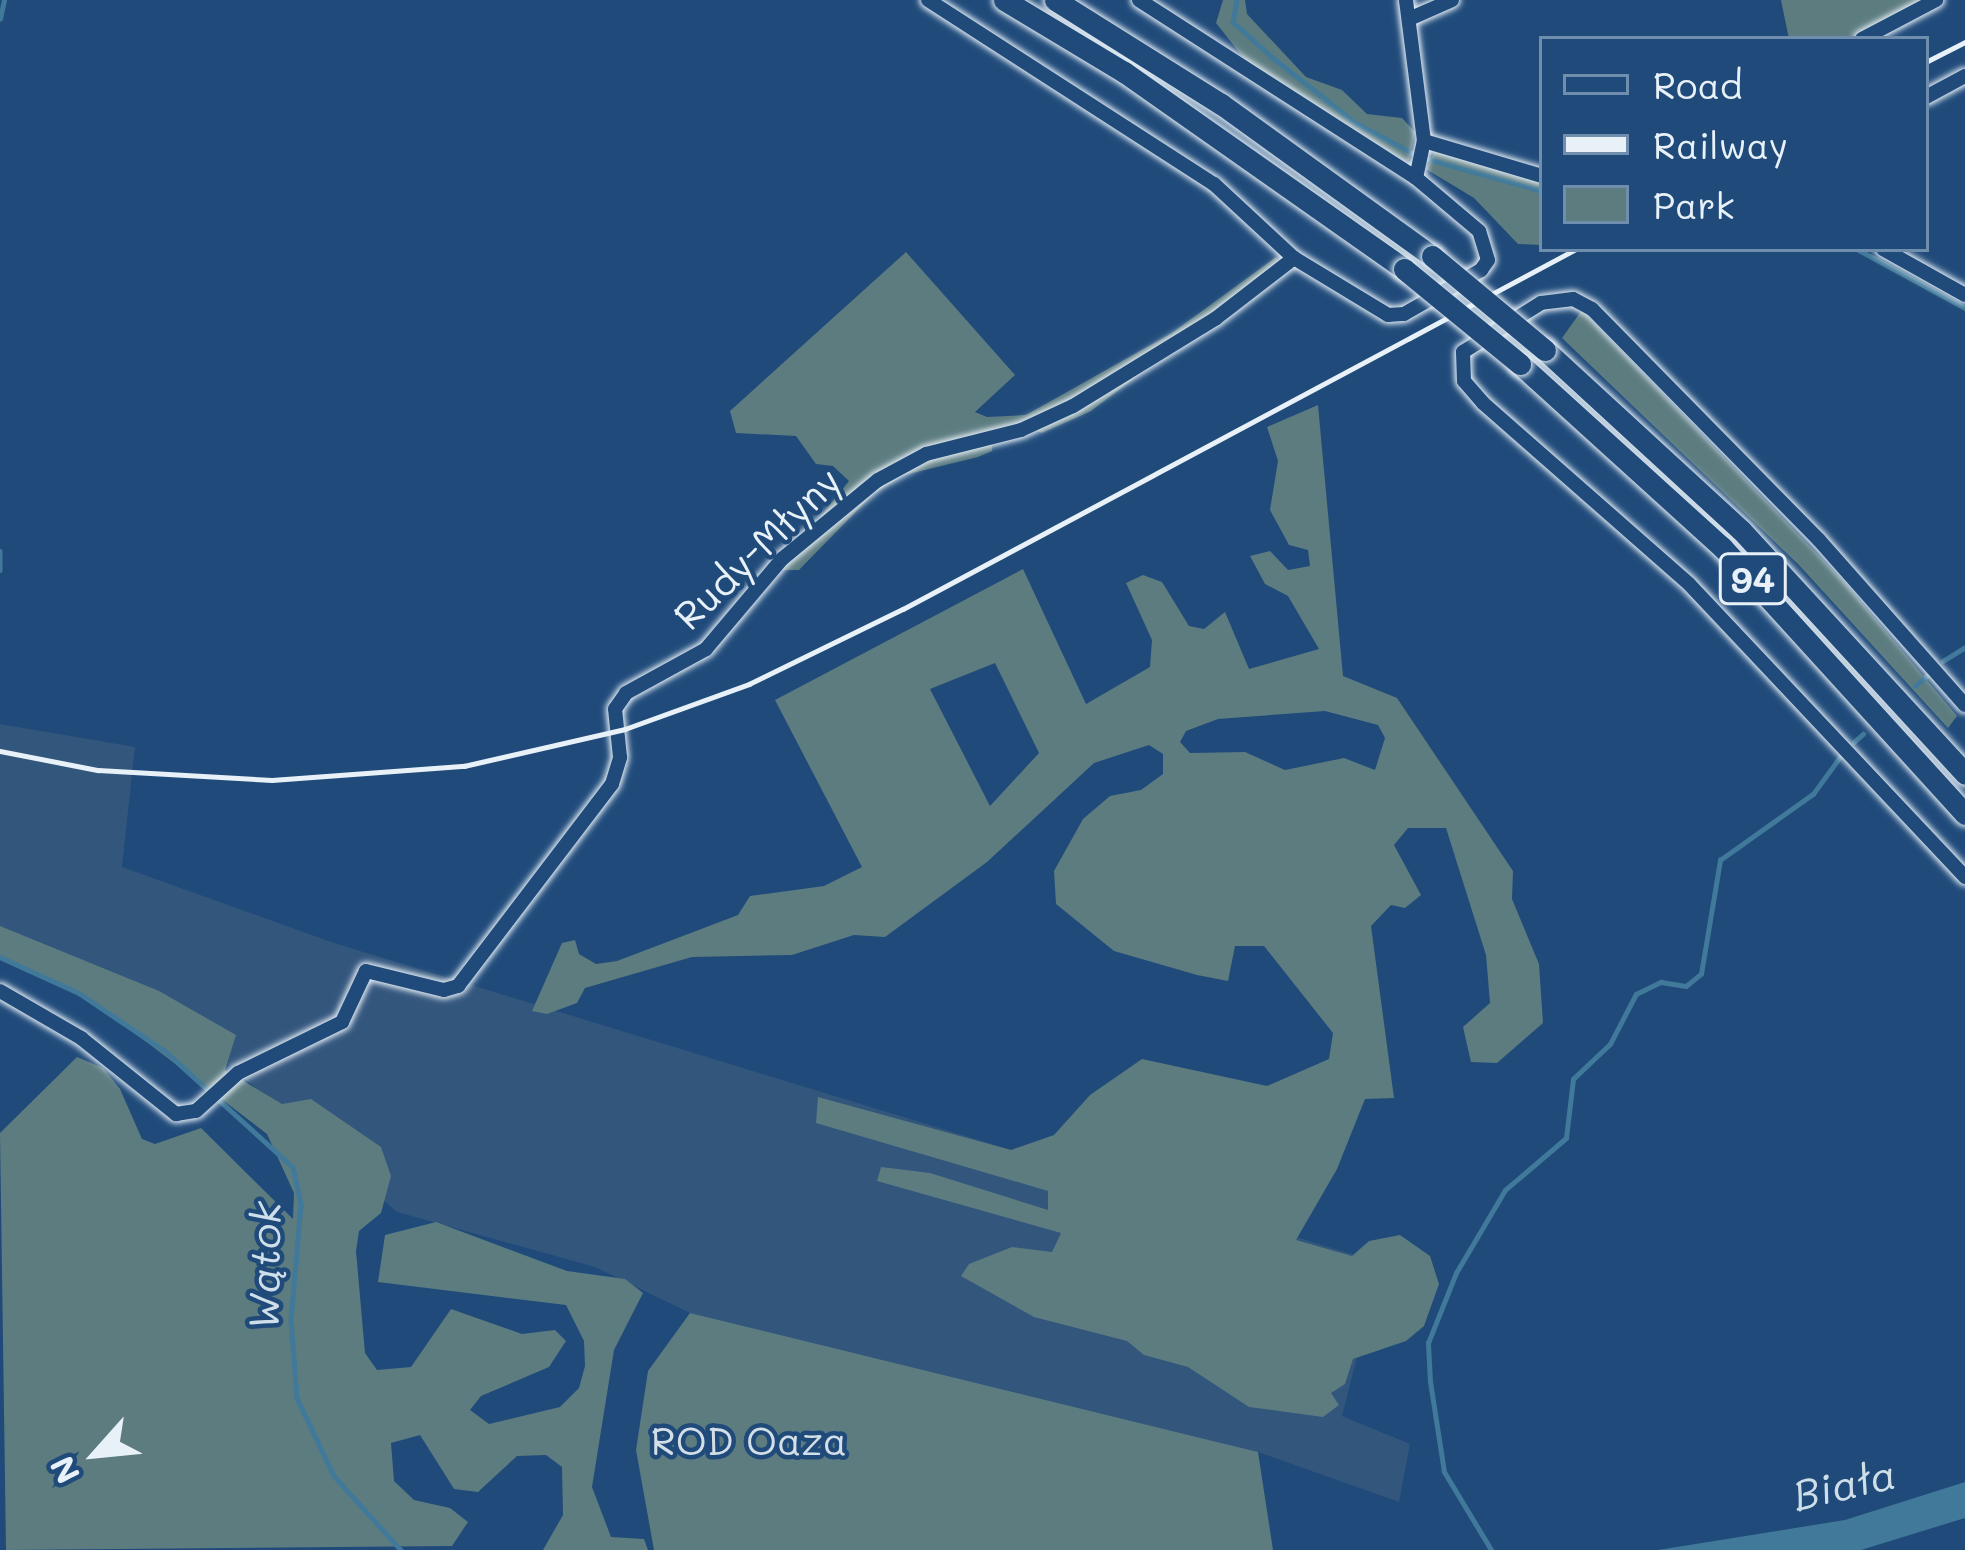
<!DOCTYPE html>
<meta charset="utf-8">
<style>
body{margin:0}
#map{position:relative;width:1965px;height:1550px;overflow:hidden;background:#1f4a7a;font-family:Mali,sans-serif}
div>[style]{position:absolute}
.built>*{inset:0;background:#33567d}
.green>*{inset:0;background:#5c7c80}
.water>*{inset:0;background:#41799a}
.stream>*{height:4.5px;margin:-2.25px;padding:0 2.25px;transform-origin:2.25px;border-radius:2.25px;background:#41799a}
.roads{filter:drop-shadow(0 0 3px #e8f1f8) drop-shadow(0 0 3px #e8f1f8)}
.minor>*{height:14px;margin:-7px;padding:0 7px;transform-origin:7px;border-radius:7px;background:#1f4a7a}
.primary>*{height:21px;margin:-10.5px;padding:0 10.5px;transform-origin:10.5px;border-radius:10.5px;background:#1f4a7a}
.rail>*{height:4.5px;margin:-2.25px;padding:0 2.25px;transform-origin:2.25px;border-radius:2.25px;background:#e8f1f8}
.bridges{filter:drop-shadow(0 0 3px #e8f1f8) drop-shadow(0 0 3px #e8f1f8)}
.primary-bridge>*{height:21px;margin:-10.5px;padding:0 10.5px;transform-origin:10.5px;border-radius:10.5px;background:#1f4a7a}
span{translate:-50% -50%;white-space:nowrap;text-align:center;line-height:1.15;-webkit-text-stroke:9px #1f4a7a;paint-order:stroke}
.shield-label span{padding:3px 9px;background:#1f4a7a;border:3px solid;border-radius:9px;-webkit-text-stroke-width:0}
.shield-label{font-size:36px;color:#e8f1f8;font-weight:700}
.street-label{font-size:39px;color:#e8f1f8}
.park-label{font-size:39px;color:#d3dfe6}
.water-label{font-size:42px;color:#cfdfea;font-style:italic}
.legend{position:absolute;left:1539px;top:36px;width:390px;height:216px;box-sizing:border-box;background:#1f4a7a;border:3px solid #6f8dac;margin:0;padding:15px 21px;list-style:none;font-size:36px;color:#e8f1f8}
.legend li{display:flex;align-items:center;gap:24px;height:60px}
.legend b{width:60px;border:3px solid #6f8dac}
.north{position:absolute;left:36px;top:1394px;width:120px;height:120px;-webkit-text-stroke:9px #1f4a7a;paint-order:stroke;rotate:243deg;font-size:33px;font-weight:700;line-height:48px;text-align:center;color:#e8f1f8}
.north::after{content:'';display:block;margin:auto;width:42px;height:54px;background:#e8f1f8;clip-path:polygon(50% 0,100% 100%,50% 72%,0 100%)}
</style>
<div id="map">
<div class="built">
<i style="clip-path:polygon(0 724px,135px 747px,122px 867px,334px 943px,1381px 1263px,1342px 1416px,1410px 1444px,1399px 1502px,1258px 1452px,690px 1313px,595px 1267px,397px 1212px,228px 1064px,85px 967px,0 940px)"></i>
</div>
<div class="green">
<i style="clip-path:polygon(1223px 0,1245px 0,1247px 14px,1306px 77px,1342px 90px,1367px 114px,1402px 118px,1415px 132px,1409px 160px,1400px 164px,1246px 61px,1216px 23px)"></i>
<i style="clip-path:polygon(1781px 0,1928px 0,1853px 39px,1789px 39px)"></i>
<i style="clip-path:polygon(1435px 151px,1542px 181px,1542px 245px,1518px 244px,1474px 198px,1426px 169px)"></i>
<i style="clip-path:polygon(906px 252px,1015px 375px,975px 412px,987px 417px,1026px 415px,1172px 333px,1276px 257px,1281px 267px,1091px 411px,1042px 433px,1030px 428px,993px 438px,992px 451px,978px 457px,904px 475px,873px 494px,799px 570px,778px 570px,849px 481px,833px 466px,816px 464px,796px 436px,736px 433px,730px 411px)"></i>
<i style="clip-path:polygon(1582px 310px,1846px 584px,1957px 716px,1948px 728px,1799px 565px,1562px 338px)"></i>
<i style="clip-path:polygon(evenodd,1318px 405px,1343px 676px,1397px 698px,1513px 871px,1512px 899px,1539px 964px,1543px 1023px,1497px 1063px,1471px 1062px,1463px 1027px,1490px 1003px,1486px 955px,1446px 828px,1408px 828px,1394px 845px,1421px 895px,1405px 908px,1391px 905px,1371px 926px,1394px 1098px,1365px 1099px,1337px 1169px,1296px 1240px,1352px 1256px,1369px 1241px,1400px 1235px,1430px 1256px,1439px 1284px,1424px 1326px,1406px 1341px,1353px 1359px,1345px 1384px,1331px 1393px,1339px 1405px,1323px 1417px,1249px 1407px,1188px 1367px,1144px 1355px,1127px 1341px,1034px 1317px,961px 1276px,969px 1264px,1012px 1247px,1052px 1252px,1061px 1233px,877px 1181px,881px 1167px,930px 1173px,1048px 1210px,1048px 1191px,816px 1123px,818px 1097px,1011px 1150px,1054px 1135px,1090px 1095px,1142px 1059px,1267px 1086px,1329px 1059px,1333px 1033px,1264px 946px,1235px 946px,1228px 981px,1197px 975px,1114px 951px,1056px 904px,1054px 871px,1083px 819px,1110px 796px,1141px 790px,1163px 774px,1163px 754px,1149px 745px,1094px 763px,987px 862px,885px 937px,854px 935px,792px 955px,692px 957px,585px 988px,577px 1003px,547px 1014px,532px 1011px,562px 943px,575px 940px,579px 954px,596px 964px,617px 961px,738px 915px,750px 896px,824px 886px,862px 867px,775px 700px,1023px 569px,1086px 704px,1150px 667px,1152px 640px,1126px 583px,1143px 575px,1162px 582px,1189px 626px,1204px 629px,1225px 612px,1249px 669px,1319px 649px,1288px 596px,1265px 584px,1250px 556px,1270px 551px,1288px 570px,1310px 566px,1308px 550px,1289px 545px,1270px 510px,1278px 461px,1267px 427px,1318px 405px,995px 663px,1039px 753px,990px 806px,930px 689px,995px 663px,1318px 405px,1325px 711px,1378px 725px,1385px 738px,1375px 770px,1344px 758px,1285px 770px,1245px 752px,1190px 753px,1180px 742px,1186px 731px,1218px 719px,1325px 711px)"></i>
<i style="clip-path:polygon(0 926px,159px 991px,236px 1035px,225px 1070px,282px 1104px,311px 1099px,381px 1147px,391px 1176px,381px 1213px,359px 1231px,356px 1251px,365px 1353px,377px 1370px,411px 1367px,451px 1309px,522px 1334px,555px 1330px,566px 1341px,549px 1367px,481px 1396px,470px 1410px,489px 1424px,560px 1407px,579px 1388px,585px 1366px,584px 1341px,566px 1305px,378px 1282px,385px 1235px,436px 1222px,567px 1271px,625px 1279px,643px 1293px,614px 1350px,592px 1487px,611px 1537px,644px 1539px,648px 1550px,543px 1550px,563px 1515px,562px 1467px,546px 1455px,517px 1456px,478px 1492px,454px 1489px,420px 1435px,391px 1443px,394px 1481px,414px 1500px,450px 1508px,468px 1522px,452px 1546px,6px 1550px,0 1133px,77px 1057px,103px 1068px,120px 1089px,142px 1139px,155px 1144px,201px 1128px,293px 1219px,294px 1193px,267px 1134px,85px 995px,0 958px)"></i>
<i style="clip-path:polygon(690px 1313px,1258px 1452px,1273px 1550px,654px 1550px,636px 1450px,648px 1371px)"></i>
</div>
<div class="water">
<i style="clip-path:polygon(1965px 1482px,1965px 1518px,1861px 1550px,1658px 1550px,1845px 1520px)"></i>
</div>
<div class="stream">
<i style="left:1237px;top:0;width:22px;rotate:100deg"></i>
<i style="left:1233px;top:22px;width:52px;rotate:41.9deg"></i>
<i style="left:1272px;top:57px;width:107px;rotate:38.2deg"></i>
<i style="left:1356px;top:123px;width:66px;rotate:28.1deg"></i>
<i style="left:0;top:19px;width:19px;rotate:-78deg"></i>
<i style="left:1428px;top:159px;width:118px;rotate:15.7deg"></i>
<i style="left:1857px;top:249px;width:123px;rotate:28.6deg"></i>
<i style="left:0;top:551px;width:19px;rotate:90deg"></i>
<i style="left:1943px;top:661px;width:26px;rotate:-32deg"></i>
<i style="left:1915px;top:686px;width:20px;rotate:-41deg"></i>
<i style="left:1854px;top:742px;width:12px;rotate:-42deg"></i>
<i style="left:0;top:957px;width:87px;rotate:24.5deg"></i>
<i style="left:79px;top:993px;width:104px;rotate:34deg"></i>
<i style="left:165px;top:1051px;width:173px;rotate:42.2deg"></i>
<i style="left:293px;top:1167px;width:40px;rotate:78deg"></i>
<i style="left:301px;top:1206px;width:114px;rotate:95deg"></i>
<i style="left:291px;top:1320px;width:78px;rotate:85.6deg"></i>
<i style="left:297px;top:1398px;width:86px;rotate:64.6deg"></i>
<i style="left:334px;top:1476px;width:100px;rotate:47.8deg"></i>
<i style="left:1491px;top:1550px;width:91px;rotate:-121.1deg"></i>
<i style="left:1444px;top:1472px;width:91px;rotate:-98.8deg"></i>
<i style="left:1430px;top:1382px;width:39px;rotate:-93deg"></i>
<i style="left:1428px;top:1343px;width:75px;rotate:-68.2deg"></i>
<i style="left:1456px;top:1273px;width:96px;rotate:-59.4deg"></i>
<i style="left:1505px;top:1190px;width:80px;rotate:-40.4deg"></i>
<i style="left:1566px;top:1138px;width:59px;rotate:-83.2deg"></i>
<i style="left:1573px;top:1079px;width:51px;rotate:-43.4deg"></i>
<i style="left:1610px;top:1044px;width:56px;rotate:-62.5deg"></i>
<i style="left:1636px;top:994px;width:28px;rotate:-26deg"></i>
<i style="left:1661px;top:982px;width:25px;rotate:9deg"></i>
<i style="left:1686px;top:986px;width:19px;rotate:-39deg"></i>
<i style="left:1701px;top:974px;width:116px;rotate:-80.5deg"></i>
<i style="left:1720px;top:860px;width:114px;rotate:-35.4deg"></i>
<i style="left:1813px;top:794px;width:46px;rotate:-53.9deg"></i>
</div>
<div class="roads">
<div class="minor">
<i style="left:928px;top:0;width:340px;rotate:32.8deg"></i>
<i style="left:1214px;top:184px;width:109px;rotate:42.8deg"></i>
<i style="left:1139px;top:0;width:329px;rotate:32.7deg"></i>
<i style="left:1409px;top:19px;width:47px;rotate:-23.8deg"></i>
<i style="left:1862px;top:39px;width:84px;rotate:-27.8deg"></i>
<i style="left:1926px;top:97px;width:44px;rotate:-28.3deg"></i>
<i style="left:1424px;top:141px;width:123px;rotate:16.5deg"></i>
<i style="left:1883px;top:249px;width:94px;rotate:29.3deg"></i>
<i style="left:1965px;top:705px;width:220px;rotate:-131.5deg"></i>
<i style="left:1819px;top:540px;width:324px;rotate:-134.5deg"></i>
<i style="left:1592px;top:309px;width:21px;rotate:-152deg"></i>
<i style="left:1573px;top:299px;width:32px;rotate:173deg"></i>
<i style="left:1541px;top:303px;width:92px;rotate:147.9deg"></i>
<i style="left:1463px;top:352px;width:29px;rotate:88deg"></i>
<i style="left:1464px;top:381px;width:29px;rotate:49deg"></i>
<i style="left:1483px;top:403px;width:274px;rotate:41.3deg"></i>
<i style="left:1689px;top:584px;width:403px;rotate:46.7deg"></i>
<i style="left:0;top:991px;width:94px;rotate:30.1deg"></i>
<i style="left:81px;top:1038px;width:122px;rotate:38.7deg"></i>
<i style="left:176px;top:1114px;width:20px;rotate:-9deg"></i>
<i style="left:196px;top:1111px;width:57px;rotate:-42.1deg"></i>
<i style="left:238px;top:1073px;width:116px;rotate:-26.1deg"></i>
<i style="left:342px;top:1022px;width:56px;rotate:-64.8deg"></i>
<i style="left:366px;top:971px;width:80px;rotate:13.7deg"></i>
<i style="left:444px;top:990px;width:15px;rotate:-16deg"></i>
<i style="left:458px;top:986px;width:254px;rotate:-52.7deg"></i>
<i style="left:612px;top:784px;width:28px;rotate:-73deg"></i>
<i style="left:620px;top:757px;width:48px;rotate:-95.9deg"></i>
<i style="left:615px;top:709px;width:19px;rotate:-55deg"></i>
<i style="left:626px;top:693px;width:91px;rotate:-28.8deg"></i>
<i style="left:706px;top:649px;width:118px;rotate:-49.8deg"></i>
<i style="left:782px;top:559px;width:124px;rotate:-39.5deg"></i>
<i style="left:878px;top:480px;width:55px;rotate:-28.4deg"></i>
<i style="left:926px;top:454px;width:98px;rotate:-14.2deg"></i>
<i style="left:1021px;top:430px;width:57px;rotate:-24.8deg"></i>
<i style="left:1073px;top:406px;width:167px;rotate:-31.5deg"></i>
<i style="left:1215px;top:319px;width:100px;rotate:-37.7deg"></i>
<i style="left:1294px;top:258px;width:110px;rotate:31.2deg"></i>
<i style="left:1388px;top:315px;width:16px;rotate:-4deg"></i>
<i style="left:1404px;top:314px;width:89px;rotate:-29.7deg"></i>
<i style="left:1481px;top:270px;width:12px;rotate:-55deg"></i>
<i style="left:1488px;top:260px;width:30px;rotate:-107deg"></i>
<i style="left:1479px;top:231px;width:82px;rotate:-139.9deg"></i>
<i style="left:1416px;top:178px;width:38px;rotate:-78deg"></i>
<i style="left:1424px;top:141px;width:142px;rotate:-97.3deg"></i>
</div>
<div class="primary">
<i style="left:1004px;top:0;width:140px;rotate:31deg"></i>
<i style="left:1124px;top:72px;width:342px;rotate:35.1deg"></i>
<i style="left:1055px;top:0;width:196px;rotate:32.1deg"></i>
<i style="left:1221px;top:104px;width:260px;rotate:35.8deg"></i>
<i style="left:1545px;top:350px;width:266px;rotate:42.6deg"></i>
<i style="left:1741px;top:530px;width:331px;rotate:47.4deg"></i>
<i style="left:1520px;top:364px;width:273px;rotate:42.2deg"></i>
<i style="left:1722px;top:547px;width:361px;rotate:47.7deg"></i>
</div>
</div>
<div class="rail">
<i style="left:1926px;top:62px;width:44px;rotate:-27.1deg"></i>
<i style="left:0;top:751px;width:100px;rotate:11deg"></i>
<i style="left:98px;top:770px;width:174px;rotate:3.3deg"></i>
<i style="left:272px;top:780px;width:193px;rotate:-4.2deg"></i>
<i style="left:464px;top:766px;width:165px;rotate:-12.9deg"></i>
<i style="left:625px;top:729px;width:132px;rotate:-19.9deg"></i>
<i style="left:749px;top:684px;width:171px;rotate:-26deg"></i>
<i style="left:903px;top:609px;width:763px;rotate:-28.14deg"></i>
</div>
<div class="bridges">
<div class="primary-bridge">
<i style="left:1432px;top:256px;width:147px;rotate:39.8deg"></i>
<i style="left:1404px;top:269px;width:150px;rotate:39.3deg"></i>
</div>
</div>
<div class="shield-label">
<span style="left:1753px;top:579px">94</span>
</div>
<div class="street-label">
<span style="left:757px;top:548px;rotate:-44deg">Rudy-Młyny</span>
</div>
<div class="park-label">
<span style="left:749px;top:1440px">ROD Oaza</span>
</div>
<div class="water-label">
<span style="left:264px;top:1266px;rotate:-89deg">Wątok</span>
<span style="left:1844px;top:1484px;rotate:-13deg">Biała</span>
</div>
<ul class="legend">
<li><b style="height:15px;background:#1f4a7a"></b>Road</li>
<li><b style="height:15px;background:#e8f1f8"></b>Railway</li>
<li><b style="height:33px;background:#5c7c80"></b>Park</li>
</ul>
<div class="north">N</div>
</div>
